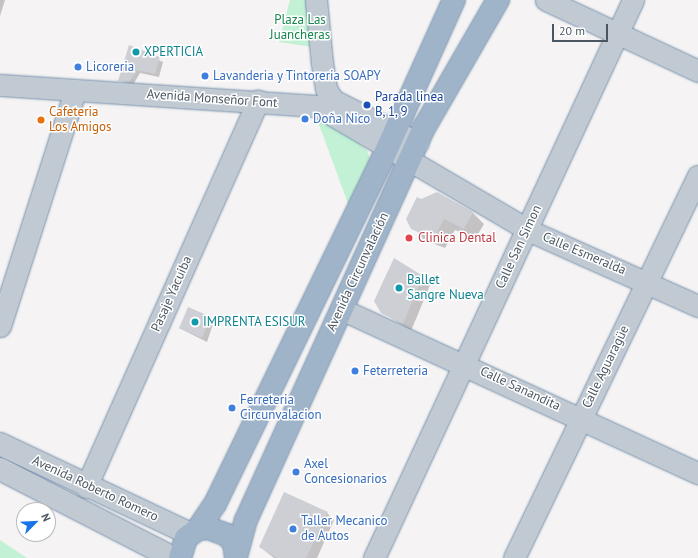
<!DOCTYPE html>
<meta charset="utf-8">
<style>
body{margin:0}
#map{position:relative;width:698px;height:558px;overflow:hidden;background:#f5f3f3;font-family:"PT Sans",sans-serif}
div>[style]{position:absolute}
.green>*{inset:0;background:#c3f1d5}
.shadow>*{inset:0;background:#0003}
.building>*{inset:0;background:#cdcfd5;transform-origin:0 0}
.roads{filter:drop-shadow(0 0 1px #7690ad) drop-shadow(0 0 1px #7690ad)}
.minor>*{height:21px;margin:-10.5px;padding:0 10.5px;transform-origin:10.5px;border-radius:10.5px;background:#c1cad2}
.tertiary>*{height:22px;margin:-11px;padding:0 11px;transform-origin:11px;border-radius:11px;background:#c1cad2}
.trunk>*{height:22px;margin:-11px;padding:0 11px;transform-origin:11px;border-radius:11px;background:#9fb4c9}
.dots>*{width:11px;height:11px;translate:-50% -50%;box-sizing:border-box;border:2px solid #fff;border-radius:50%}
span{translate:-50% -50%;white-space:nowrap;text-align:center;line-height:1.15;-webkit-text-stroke:3px #fff;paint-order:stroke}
.park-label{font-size:13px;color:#17864f}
.culture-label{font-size:13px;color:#0d838f}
.left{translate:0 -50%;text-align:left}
.shop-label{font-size:13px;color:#366cbe}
.transit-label{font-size:13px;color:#164399}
.street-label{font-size:13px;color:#4a5661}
.food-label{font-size:13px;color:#c56008}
.health-label{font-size:13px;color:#be3a42}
.north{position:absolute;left:16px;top:502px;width:40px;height:40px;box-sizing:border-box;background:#fff;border:1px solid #b7bbc0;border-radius:50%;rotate:66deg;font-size:11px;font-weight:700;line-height:16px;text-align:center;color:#4a5661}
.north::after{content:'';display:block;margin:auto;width:14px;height:18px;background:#1a73e8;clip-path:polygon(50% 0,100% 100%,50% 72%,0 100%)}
.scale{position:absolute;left:552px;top:24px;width:56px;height:18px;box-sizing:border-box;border:2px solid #4a5661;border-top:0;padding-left:5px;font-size:12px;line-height:14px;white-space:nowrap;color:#4a5661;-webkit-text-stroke:3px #fff;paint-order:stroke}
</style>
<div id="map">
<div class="green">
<i style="clip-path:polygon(290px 0,315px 0,319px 48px,279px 42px)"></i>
<i style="clip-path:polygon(317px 119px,340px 129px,367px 150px,371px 161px,350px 209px)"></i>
<i style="clip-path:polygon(0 540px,27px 558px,0 558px)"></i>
</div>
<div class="shadow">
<i style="clip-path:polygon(0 0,5px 0,0 16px)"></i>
<i style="clip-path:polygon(129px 47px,163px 62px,159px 77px,140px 73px,133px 85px,119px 80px)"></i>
<i style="clip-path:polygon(473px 213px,484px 224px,475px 239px,455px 230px,445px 248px,424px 240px,407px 219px)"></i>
<i style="clip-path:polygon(422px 277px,430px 285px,411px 331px,382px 312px)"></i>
<i style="clip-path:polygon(211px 317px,214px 321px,207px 342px,179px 328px)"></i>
<i style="clip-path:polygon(327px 513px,334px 520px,317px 558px,274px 558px,260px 547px)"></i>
</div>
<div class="building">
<i style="clip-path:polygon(129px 45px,160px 57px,155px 74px,137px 70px,129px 82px,118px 81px)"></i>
<i style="clip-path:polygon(437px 192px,473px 212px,464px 229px,444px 219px,434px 238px,411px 229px,406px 219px,417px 197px,421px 199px)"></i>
<i style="clip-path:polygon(394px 258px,423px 276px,403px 324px,381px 313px,374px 301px)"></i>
<i style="left:188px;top:307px;width:25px;height:23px;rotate:23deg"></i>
<i style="clip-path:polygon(284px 492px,328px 512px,306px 558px,277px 558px,259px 547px)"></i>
</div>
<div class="roads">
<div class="minor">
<i style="left:316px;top:0;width:63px;rotate:84.6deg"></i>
<i style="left:322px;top:63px;width:26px;rotate:81deg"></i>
<i style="left:326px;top:89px;width:13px;rotate:58deg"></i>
<i style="left:333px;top:100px;width:95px;rotate:26.8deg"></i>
<i style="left:546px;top:0;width:168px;rotate:25deg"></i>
<i style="left:0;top:85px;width:318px;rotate:3.8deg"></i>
<i style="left:317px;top:106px;width:245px;rotate:30.4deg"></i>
<i style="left:528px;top:230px;width:186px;rotate:24.1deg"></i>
<i style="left:341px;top:309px;width:393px;rotate:24.7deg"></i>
<i style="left:0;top:326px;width:247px;rotate:-72.3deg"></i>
<i style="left:86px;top:487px;width:423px;rotate:-66deg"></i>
<i style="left:374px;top:558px;width:615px;rotate:-65.1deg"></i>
<i style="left:514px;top:558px;width:424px;rotate:-64.3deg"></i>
</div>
<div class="tertiary">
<i style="left:0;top:444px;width:210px;rotate:25.3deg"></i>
<i style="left:0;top:469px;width:195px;rotate:27.2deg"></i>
</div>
<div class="trunk">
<i style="left:198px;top:529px;width:30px;rotate:-56deg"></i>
<i style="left:215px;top:504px;width:382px;rotate:-64.1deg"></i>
<i style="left:382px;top:160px;width:175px;rotate:-65.8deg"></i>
<i style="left:237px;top:553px;width:34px;rotate:-75deg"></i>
<i style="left:246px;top:520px;width:431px;rotate:-65.6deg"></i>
<i style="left:424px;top:128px;width:148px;rotate:-60deg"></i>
<i style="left:180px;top:558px;width:21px;rotate:-73deg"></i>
<i style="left:186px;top:538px;width:15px;rotate:-37deg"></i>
<i style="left:198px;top:529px;width:10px;rotate:-6deg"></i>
<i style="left:208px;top:528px;width:20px;rotate:20deg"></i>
<i style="left:227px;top:535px;width:11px;rotate:49deg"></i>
<i style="left:234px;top:543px;width:15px;rotate:82deg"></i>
</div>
</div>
<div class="dots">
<i style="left:136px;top:52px;background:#0f9aa8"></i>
<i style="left:78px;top:67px;background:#3f7fe0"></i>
<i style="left:205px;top:76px;background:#3f7fe0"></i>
<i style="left:367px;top:105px;background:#1a4fb4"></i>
<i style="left:305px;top:119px;background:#3f7fe0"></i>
<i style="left:41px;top:120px;background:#e8710a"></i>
<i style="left:409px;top:238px;background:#e0444e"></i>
<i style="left:399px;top:288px;background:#0f9aa8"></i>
<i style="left:195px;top:322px;background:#0f9aa8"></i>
<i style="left:355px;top:371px;background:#3f7fe0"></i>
<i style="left:232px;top:408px;background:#3f7fe0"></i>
<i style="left:296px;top:472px;background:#3f7fe0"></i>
<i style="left:293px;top:529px;background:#3f7fe0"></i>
</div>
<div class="park-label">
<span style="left:300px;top:28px">Plaza Las<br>Juancheras</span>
</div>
<div class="culture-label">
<span class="left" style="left:144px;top:52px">XPERTICIA</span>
<span class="left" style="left:407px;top:288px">Ballet<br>Sangre Nueva</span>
<span class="left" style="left:203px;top:322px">IMPRENTA ESISUR</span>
</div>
<div class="shop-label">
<span class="left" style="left:86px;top:67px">Licoreria</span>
<span class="left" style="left:213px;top:76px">Lavanderia y Tintoreria SOAPY</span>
<span class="left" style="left:313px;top:119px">Doña Nico</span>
<span class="left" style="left:363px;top:371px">Feterreteria</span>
<span class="left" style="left:240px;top:408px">Ferreteria<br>Circunvalacion</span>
<span class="left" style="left:304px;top:472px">Axel<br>Concesionarios</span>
<span class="left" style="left:301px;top:529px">Taller Mecanico<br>de Autos</span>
</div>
<div class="transit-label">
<span class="left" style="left:375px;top:105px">Parada linea<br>B, 1, 9</span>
</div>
<div class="street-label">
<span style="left:212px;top:99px;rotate:4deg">Avenida Monseñor Font</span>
<span style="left:519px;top:247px;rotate:-65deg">Calle San Simon</span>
<span style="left:584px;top:254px;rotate:23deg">Calle Esmeralda</span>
<span style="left:358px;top:272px;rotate:-65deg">Avenida Circunvalación</span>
<span style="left:172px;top:294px;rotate:-66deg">Pasaje Yacuiba</span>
<span style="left:606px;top:367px;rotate:-64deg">Calle Aguaragüe</span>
<span style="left:520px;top:389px;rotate:25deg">Calle Sanandita</span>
<span style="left:95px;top:489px;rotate:25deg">Avenida Roberto Romero</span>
</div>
<div class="food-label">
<span class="left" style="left:49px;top:120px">Cafeteria<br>Los Amigos</span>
</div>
<div class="health-label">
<span class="left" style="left:418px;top:238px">Clinica Dental</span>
</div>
<div class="north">N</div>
<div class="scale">20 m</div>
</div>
